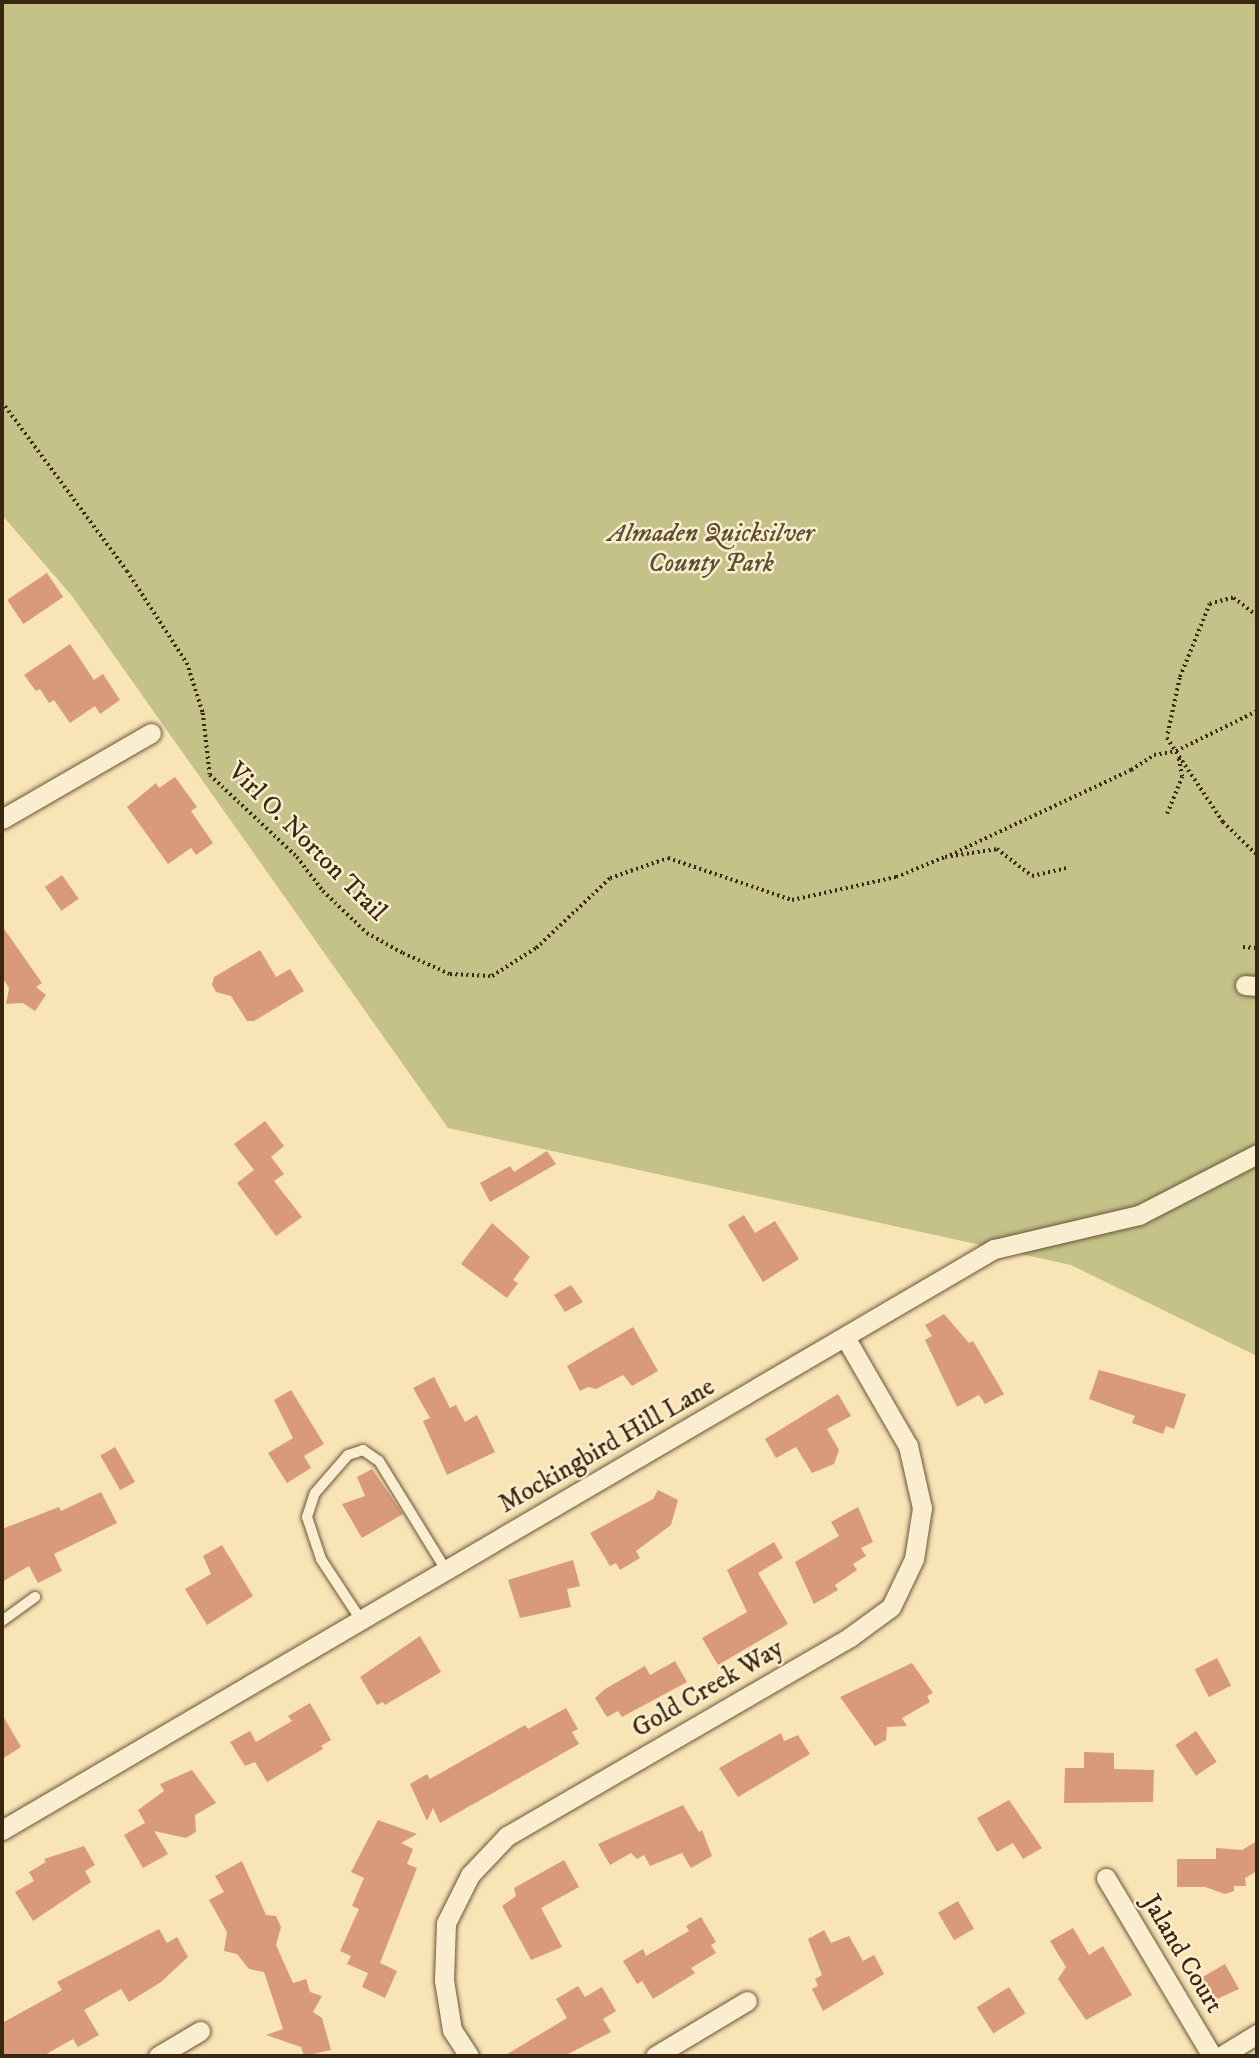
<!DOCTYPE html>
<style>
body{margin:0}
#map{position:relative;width:1259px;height:2058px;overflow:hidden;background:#f9e4b6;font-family:"IM FELL DW Pica",serif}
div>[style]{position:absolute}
.green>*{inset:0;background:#c4c289}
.building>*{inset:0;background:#d99a7b;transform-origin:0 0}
.path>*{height:3.5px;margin-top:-1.75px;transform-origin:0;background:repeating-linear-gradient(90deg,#39270f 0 2px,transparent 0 5.5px)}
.roads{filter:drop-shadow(0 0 2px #695639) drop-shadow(0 0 2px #695639)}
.lane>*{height:10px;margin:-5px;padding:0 5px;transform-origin:5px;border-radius:5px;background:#fbedd0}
.street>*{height:19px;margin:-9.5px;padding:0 9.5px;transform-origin:9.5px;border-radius:9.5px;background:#fbedd0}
span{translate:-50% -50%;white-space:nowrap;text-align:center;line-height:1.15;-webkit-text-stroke:5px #fbedd0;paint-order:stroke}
.park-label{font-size:26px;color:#5c4e2e;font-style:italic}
.street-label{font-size:26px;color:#39270f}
.frame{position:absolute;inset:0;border:4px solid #39270f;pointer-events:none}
</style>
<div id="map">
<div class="green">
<i style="clip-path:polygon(2px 2px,1257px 2px,1257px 1356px,1071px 1265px,448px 1128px,72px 596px,2px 515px)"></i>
</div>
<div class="building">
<i style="left:47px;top:573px;width:29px;height:48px;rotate:56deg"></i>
<i style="clip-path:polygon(70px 644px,94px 680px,103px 674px,120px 700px,100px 714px,95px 706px,70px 723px,54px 700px,49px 703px,40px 689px,36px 691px,24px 675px)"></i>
<i style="clip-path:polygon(175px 777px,197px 807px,191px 811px,213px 843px,196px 855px,191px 848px,168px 864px,127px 807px,156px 783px,159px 788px)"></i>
<i style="left:62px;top:875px;width:29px;height:21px;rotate:55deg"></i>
<i style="clip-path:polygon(2px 926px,42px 983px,36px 987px,46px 995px,35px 1011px,23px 1003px,6px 1004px,9px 988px,2px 977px)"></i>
<i style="clip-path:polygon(260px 950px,276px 977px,290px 969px,304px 991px,254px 1021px,247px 1021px,231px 996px,216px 992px,212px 985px,214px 977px)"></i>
<i style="clip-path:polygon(265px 1121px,284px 1146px,271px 1157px,284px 1174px,274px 1181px,302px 1217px,276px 1236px,237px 1183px,254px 1170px,234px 1144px)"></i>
<i style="clip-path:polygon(547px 1151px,556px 1164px,490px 1202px,480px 1183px,510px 1166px,514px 1172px)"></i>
<i style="clip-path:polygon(744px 1215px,755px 1233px,775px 1221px,799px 1259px,763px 1282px,728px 1225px)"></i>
<i style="clip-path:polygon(492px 1223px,530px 1257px,513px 1280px,518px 1283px,507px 1298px,461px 1264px)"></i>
<i style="clip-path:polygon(571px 1285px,583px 1302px,565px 1312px,554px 1295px)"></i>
<i style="clip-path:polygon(944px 1314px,969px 1343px,973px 1341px,1004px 1394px,985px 1404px,979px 1395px,957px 1407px,925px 1340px,932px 1336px,925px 1325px)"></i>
<i style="clip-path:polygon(633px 1327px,658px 1371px,632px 1386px,623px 1375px,596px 1389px,588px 1387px,580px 1391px,567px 1366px)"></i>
<i style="clip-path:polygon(1099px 1370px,1186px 1394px,1174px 1429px,1166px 1426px,1163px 1434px,1132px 1423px,1135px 1416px,1089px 1399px)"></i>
<i style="clip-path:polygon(434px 1377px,450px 1408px,456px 1405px,465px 1422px,477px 1415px,495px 1452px,447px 1475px,423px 1421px,430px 1418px,413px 1388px)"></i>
<i style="clip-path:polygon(291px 1390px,324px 1444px,304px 1456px,311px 1468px,287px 1483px,268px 1453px,293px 1438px,274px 1400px)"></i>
<i style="clip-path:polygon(838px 1394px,851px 1416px,827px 1429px,839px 1450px,834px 1464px,812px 1473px,796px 1447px,776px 1458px,765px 1439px)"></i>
<i style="left:115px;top:1447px;width:40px;height:17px;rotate:60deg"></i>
<i style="clip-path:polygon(372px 1469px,403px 1514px,362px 1538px,342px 1504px,365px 1496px,357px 1477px)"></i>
<i style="clip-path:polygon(658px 1490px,678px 1500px,671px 1525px,636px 1551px,640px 1558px,620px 1570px,616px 1563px,610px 1566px,590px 1533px,653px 1499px)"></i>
<i style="clip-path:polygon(101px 1492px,117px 1523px,54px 1554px,62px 1571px,38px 1583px,29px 1566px,2px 1582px,2px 1529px,59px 1507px,61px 1511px)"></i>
<i style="clip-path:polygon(858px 1507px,873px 1542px,861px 1548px,866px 1556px,853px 1564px,857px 1570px,835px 1585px,838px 1590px,814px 1604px,795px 1562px,839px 1536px,831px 1522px)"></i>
<i style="clip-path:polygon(774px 1542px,783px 1558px,758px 1573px,788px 1624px,718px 1665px,702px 1638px,747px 1612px,727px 1570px)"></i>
<i style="clip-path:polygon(222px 1545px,253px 1596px,207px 1625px,185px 1589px,211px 1574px,203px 1556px)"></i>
<i style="clip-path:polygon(573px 1560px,580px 1586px,567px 1589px,571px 1607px,520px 1618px,508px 1580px)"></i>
<i style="clip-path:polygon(420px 1636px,441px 1672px,385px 1705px,383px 1702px,377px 1705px,360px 1677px)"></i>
<i style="left:1217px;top:1658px;width:31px;height:25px;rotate:63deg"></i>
<i style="clip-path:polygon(675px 1661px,687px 1682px,622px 1717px,618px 1711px,607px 1717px,595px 1698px,605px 1689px,645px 1666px,650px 1675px)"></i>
<i style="clip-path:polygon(912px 1663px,933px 1693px,927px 1696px,930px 1702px,902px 1718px,907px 1726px,887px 1727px,886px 1740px,875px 1746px,840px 1697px)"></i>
<i style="clip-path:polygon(310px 1703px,331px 1740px,321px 1746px,323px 1749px,267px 1782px,255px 1762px,245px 1766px,230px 1742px,250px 1731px,256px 1742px,292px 1721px,288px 1716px)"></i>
<i style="clip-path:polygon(566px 1708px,578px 1729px,572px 1732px,579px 1744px,440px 1823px,433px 1808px,427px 1821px,410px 1784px,427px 1774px,430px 1779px,525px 1725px,528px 1729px)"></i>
<i style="clip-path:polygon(2px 1714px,21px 1747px,2px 1759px)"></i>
<i style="left:1196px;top:1731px;width:37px;height:25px;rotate:56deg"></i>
<i style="clip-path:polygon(781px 1733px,784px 1741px,798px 1735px,810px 1754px,738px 1797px,719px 1768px)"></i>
<i style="clip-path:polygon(1084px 1752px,1114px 1753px,1114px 1769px,1154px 1770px,1153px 1802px,1064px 1803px,1065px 1768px,1084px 1768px)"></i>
<i style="clip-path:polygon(192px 1770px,216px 1803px,195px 1815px,196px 1832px,186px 1838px,154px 1831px,168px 1854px,143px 1868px,124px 1835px,145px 1823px,138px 1810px,164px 1791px,160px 1784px)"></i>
<i style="clip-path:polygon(1009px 1800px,1042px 1848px,1023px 1859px,1013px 1843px,997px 1852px,977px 1818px)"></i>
<i style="clip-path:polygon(683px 1805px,699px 1832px,702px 1830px,712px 1856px,691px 1868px,682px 1853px,650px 1866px,644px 1855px,637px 1859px,631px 1853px,610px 1865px,598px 1844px)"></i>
<i style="clip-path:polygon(378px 1820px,417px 1834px,401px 1843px,413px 1849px,407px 1864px,417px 1868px,380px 1963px,397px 1971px,385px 1998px,362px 1987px,368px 1973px,347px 1964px,351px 1956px,340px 1951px,359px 1909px,352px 1906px,364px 1878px,351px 1872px)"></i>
<i style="clip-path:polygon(1257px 1841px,1257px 1871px,1245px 1878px,1246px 1886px,1234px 1886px,1234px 1891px,1225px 1894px,1205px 1887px,1177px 1887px,1177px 1859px,1216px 1859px,1216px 1848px,1242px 1850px)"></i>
<i style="clip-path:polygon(84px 1846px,95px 1865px,85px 1871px,91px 1882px,33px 1921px,15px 1892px,34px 1881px,29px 1872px,46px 1862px,44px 1859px)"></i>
<i style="clip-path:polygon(564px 1860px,579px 1887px,541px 1908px,562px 1947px,531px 1960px,502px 1906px,516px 1896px,514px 1888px)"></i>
<i style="clip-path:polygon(242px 1861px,266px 1915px,276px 1916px,281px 1927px,276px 1945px,293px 1983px,306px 1979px,310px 1992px,322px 1996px,313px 2012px,322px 2018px,331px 2050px,304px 2056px,301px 2047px,266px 2035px,283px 2029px,264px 1972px,249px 1969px,237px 1954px,224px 1951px,227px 1932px,209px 1900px,224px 1892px,215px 1876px)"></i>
<i style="left:958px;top:1901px;width:32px;height:23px;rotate:60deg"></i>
<i style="clip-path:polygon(701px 1917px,716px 1942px,711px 1945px,716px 1953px,691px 1968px,695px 1973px,653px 1999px,642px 1981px,637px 1984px,623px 1961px,643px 1949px,646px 1956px,689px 1931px,686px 1926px)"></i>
<i style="clip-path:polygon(1073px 1928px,1089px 1955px,1103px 1946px,1132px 1995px,1086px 2020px,1058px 1979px,1066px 1967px,1050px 1941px)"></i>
<i style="clip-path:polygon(159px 1929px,167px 1943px,177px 1937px,188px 1957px,161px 1982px,129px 2002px,121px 1989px,84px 2010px,99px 2035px,78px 2047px,73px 2039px,43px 2056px,2px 2056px,2px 2023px,62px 1990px,57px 1982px)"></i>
<i style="clip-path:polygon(824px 1930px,831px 1943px,849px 1936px,863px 1961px,874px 1955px,884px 1974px,823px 2011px,812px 1989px,818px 1986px,815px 1979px,822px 1975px,808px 1939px)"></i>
<i style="clip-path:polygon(1225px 1964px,1239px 1989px,1204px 2005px,1195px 1989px,1202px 1984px,1199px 1979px)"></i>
<i style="clip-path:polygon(578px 1986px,585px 1997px,602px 1987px,616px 2011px,603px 2019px,611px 2032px,564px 2056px,504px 2056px,567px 2018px,556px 1999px)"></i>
<i style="left:1009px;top:1987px;width:31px;height:38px;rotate:58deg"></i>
</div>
<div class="path">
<i style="left:2px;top:402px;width:210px;rotate:53.5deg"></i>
<i style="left:127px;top:571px;width:110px;rotate:56.9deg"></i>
<i style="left:187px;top:663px;width:52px;rotate:72.3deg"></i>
<i style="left:203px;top:713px;width:62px;rotate:83.6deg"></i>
<i style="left:210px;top:775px;width:120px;rotate:43.3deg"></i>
<i style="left:297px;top:857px;width:43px;rotate:52.6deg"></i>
<i style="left:323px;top:891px;width:61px;rotate:43.7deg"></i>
<i style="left:367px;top:933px;width:41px;rotate:29.1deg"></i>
<i style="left:403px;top:953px;width:51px;rotate:24.1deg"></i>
<i style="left:450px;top:974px;width:42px;rotate:2.7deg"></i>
<i style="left:492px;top:976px;width:52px;rotate:-32.5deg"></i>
<i style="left:536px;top:948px;width:102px;rotate:-43.4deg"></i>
<i style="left:610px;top:878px;width:61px;rotate:-19deg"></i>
<i style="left:668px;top:858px;width:131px;rotate:18.7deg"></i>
<i style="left:792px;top:900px;width:107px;rotate:-12.5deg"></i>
<i style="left:896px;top:877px;width:53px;rotate:-22.2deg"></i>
<i style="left:945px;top:857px;width:53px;rotate:-8.7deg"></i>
<i style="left:997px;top:849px;width:44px;rotate:37.6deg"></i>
<i style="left:1032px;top:876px;width:35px;rotate:-13deg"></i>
<i style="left:1257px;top:616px;width:30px;rotate:-143deg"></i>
<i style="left:1233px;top:598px;width:24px;rotate:165deg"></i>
<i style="left:1210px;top:604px;width:80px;rotate:112.1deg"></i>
<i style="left:1180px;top:678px;width:61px;rotate:102.2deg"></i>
<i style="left:1167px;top:738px;width:101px;rotate:56.3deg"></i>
<i style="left:1223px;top:822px;width:47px;rotate:44.1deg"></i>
<i style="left:1167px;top:814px;width:40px;rotate:-68deg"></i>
<i style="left:1182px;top:777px;width:21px;rotate:-101deg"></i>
<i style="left:950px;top:855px;width:200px;rotate:-25.2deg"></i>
<i style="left:1131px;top:770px;width:27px;rotate:-33deg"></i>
<i style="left:1154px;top:755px;width:22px;rotate:-10deg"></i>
<i style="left:1176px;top:751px;width:90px;rotate:-26.3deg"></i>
<i style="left:1243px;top:947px;width:14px;rotate:4deg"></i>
</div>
<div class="roads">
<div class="lane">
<i style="left:361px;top:1620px;width:73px;rotate:-123.3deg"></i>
<i style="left:321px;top:1559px;width:44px;rotate:-108.4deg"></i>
<i style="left:307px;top:1517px;width:25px;rotate:-72deg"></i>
<i style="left:315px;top:1493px;width:50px;rotate:-49deg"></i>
<i style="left:348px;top:1455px;width:16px;rotate:-18deg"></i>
<i style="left:363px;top:1450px;width:19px;rotate:35deg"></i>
<i style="left:379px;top:1461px;width:128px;rotate:58.4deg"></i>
<i style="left:2px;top:1621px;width:41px;rotate:-36deg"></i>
</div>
<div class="street">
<i style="left:2px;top:819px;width:172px;rotate:-30deg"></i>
<i style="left:1245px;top:985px;width:12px;rotate:5deg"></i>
<i style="left:2px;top:1830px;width:1150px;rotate:-30.36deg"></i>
<i style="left:994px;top:1249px;width:149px;rotate:-13.2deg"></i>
<i style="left:1139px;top:1215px;width:133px;rotate:-27.3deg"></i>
<i style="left:1106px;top:1878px;width:207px;rotate:59.2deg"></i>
<i style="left:158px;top:2056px;width:49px;rotate:-30.8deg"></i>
<i style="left:469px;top:2056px;width:31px;rotate:-123deg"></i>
<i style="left:452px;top:2030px;width:51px;rotate:-99.1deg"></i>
<i style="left:444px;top:1980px;width:57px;rotate:-88deg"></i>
<i style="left:446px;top:1923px;width:54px;rotate:-63.4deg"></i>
<i style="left:470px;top:1875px;width:54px;rotate:-46.5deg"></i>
<i style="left:507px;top:1836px;width:397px;rotate:-30.1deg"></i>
<i style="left:850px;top:1637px;width:51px;rotate:-36.2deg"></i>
<i style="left:891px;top:1607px;width:53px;rotate:-64.4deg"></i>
<i style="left:914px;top:1559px;width:52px;rotate:-81.1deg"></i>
<i style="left:922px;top:1508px;width:64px;rotate:-102.7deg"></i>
<i style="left:908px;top:1446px;width:126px;rotate:-120deg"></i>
<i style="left:655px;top:2056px;width:107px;rotate:-30.9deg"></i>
<i style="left:1221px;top:2056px;width:42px;rotate:-31.4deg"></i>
</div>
</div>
<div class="park-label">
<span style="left:711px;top:549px">Almaden Quicksilver<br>County Park</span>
</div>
<div class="street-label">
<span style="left:307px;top:842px;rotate:45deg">Virl O. Norton Trail</span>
<span style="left:607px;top:1446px;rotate:-30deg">Mockingbird Hill Lane</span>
<span style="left:708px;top:1689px;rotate:-30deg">Gold Creek Way</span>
<span style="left:1182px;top:1954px;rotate:59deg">Jaland Court</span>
</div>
<div class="frame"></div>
</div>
